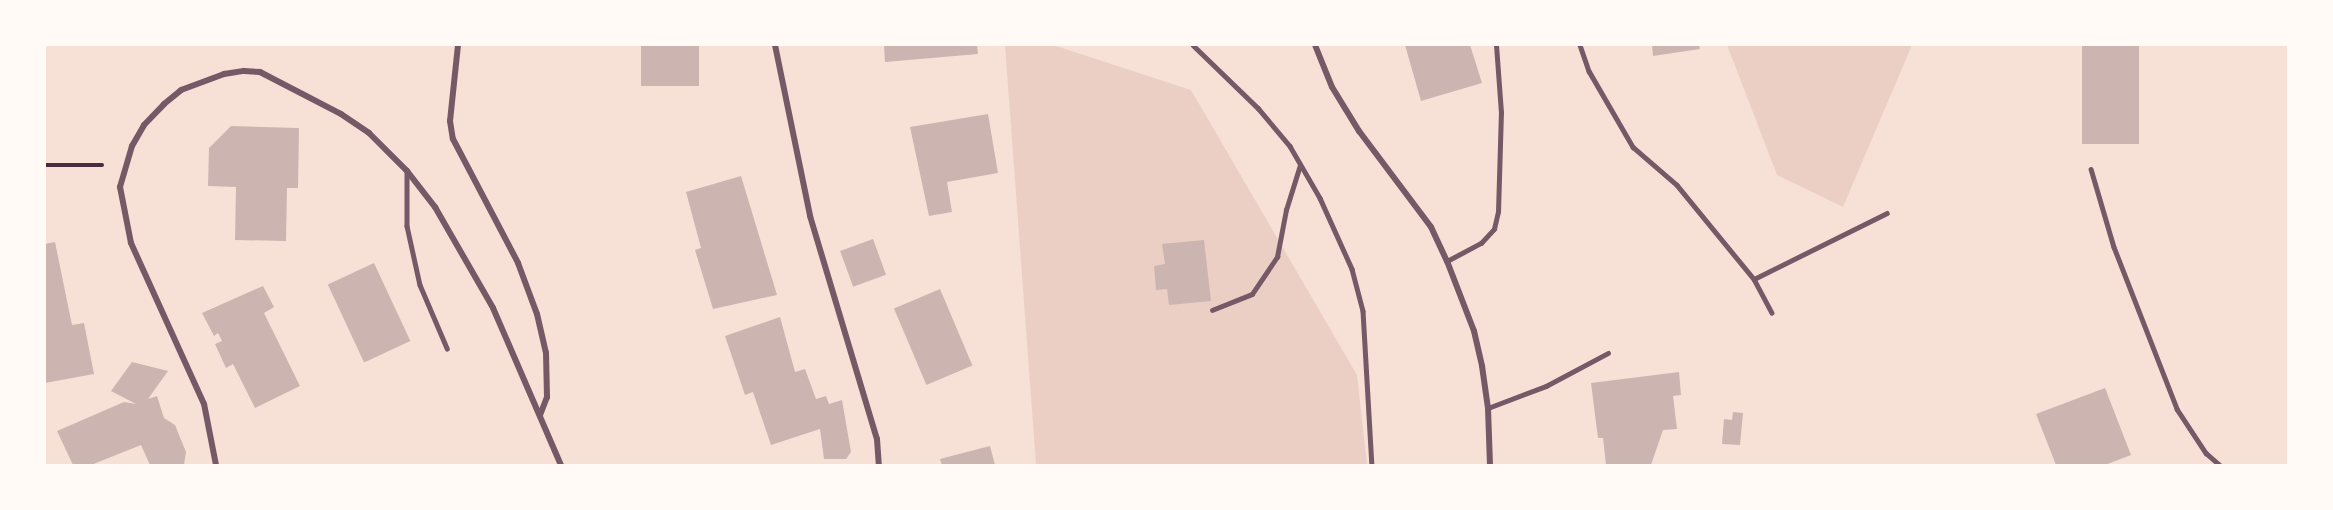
<!DOCTYPE html>
<style>
body{margin:0}
#map{position:relative;width:2333px;height:510px;overflow:hidden;background:#f7e1d7;font-family:"Nunito Sans",sans-serif}
div>[style]{position:absolute}
.green>*{inset:0;background:#ebcfc5}
.building>*{inset:0;background:#ccb4b1;transform-origin:0 0}
.path>*{height:4px;margin:-2px;padding:0 2px;transform-origin:2px;border-radius:2px;background:#4a2c40}
.service>*{height:4.5px;margin:-2.25px;padding:0 2.25px;transform-origin:2.25px;border-radius:2.25px;background:#755966}
.minor>*{height:6px;margin:-3px;padding:0 3px;transform-origin:3px;border-radius:3px;background:#755966}
span{translate:-50% -50%;white-space:nowrap;text-align:center;line-height:1.15;-webkit-text-stroke:4.5px #fffaf5;paint-order:stroke}
.frame{position:absolute;inset:0;border:46px solid #fffaf5;pointer-events:none}
</style>
<div id="map">
<div class="green">
<i style="clip-path:polygon(1005px 45px,1053px 45px,1191px 90px,1357px 375px,1367px 465px,1036px 465px)"></i>
<i style="clip-path:polygon(1727px 45px,1912px 45px,1843px 207px,1777px 175px)"></i>
</div>
<div class="building">
<i style="left:641px;top:45px;width:58px;height:41px"></i>
<i style="clip-path:polygon(884px 45px,977px 45px,978px 54px,885px 62px)"></i>
<i style="clip-path:polygon(1405px 45px,1470px 45px,1482px 83px,1421px 101px)"></i>
<i style="clip-path:polygon(1652px 45px,1699px 45px,1700px 49px,1653px 56px)"></i>
<i style="left:2082px;top:45px;width:57px;height:99px"></i>
<i style="clip-path:polygon(988px 114px,998px 173px,947px 182px,952px 212px,929px 216px,910px 127px)"></i>
<i style="clip-path:polygon(231px 126px,299px 128px,298px 188px,287px 188px,286px 241px,235px 240px,236px 187px,208px 186px,209px 148px)"></i>
<i style="clip-path:polygon(741px 176px,777px 295px,713px 309px,695px 250px,701px 248px,686px 192px)"></i>
<i style="left:873px;top:239px;width:38px;height:35px;rotate:70deg"></i>
<i style="clip-path:polygon(1204px 240px,1211px 301px,1169px 305px,1167px 289px,1156px 290px,1154px 266px,1165px 264px,1162px 244px)"></i>
<i style="clip-path:polygon(55px 242px,72px 325px,84px 323px,94px 374px,45px 383px,45px 244px)"></i>
<i style="left:374px;top:263px;width:86px;height:51px;rotate:65deg"></i>
<i style="clip-path:polygon(263px 286px,274px 307px,264px 313px,300px 386px,255px 408px,233px 364px,226px 368px,215px 344px,222px 341px,218px 333px,214px 336px,202px 313px)"></i>
<i style="left:940px;top:289px;width:83px;height:50px;rotate:67deg"></i>
<i style="clip-path:polygon(780px 317px,795px 372px,805px 369px,816px 399px,826px 396px,829px 404px,842px 400px,851px 452px,846px 459px,824px 459px,820px 429px,771px 445px,753px 392px,745px 395px,725px 336px)"></i>
<i style="clip-path:polygon(132px 362px,168px 371px,148px 399px,157px 396px,164px 418px,175px 425px,186px 452px,184px 465px,150px 465px,141px 445px,91px 465px,73px 465px,57px 431px,124px 402px,136px 404px,111px 391px)"></i>
<i style="clip-path:polygon(1679px 372px,1681px 395px,1673px 396px,1677px 429px,1663px 430px,1651px 465px,1606px 465px,1603px 438px,1598px 438px,1591px 383px)"></i>
<i style="clip-path:polygon(2105px 388px,2131px 455px,2105px 465px,2056px 465px,2036px 414px)"></i>
<i style="clip-path:polygon(1733px 412px,1743px 413px,1740px 445px,1722px 444px,1724px 419px,1732px 420px)"></i>
<i style="clip-path:polygon(990px 446px,995px 465px,942px 465px,940px 459px)"></i>
</div>
<div class="path">
<i style="left:45px;top:165px;width:57px"></i>
</div>
<div class="service">
<i style="left:1193px;top:45px;width:91px;rotate:44.1deg"></i>
<i style="left:1258px;top:108px;width:50px;rotate:49.9deg"></i>
<i style="left:1290px;top:146px;width:60px;rotate:60deg"></i>
<i style="left:1320px;top:198px;width:78px;rotate:65.7deg"></i>
<i style="left:1352px;top:269px;width:43px;rotate:75.3deg"></i>
<i style="left:1363px;top:311px;width:154px;rotate:86.7deg"></i>
<i style="left:1580px;top:45px;width:28px;rotate:71deg"></i>
<i style="left:1589px;top:71px;width:88px;rotate:59.9deg"></i>
<i style="left:1633px;top:147px;width:58px;rotate:40.8deg"></i>
<i style="left:1677px;top:185px;width:122px;rotate:50.7deg"></i>
<i style="left:1754px;top:279px;width:38px;rotate:62deg"></i>
<i style="left:2091px;top:169px;width:81px;rotate:73.6deg"></i>
<i style="left:2114px;top:247px;width:174px;rotate:68.7deg"></i>
<i style="left:2177px;top:409px;width:53px;rotate:56.6deg"></i>
<i style="left:2206px;top:453px;width:18px;rotate:41deg"></i>
<i style="left:407px;top:171px;width:55px;rotate:90deg"></i>
<i style="left:407px;top:226px;width:60px;rotate:77.6deg"></i>
<i style="left:420px;top:285px;width:69px;rotate:66.8deg"></i>
<i style="left:1447px;top:261px;width:38px;rotate:-28deg"></i>
<i style="left:1481px;top:243px;width:19px;rotate:-47deg"></i>
<i style="left:1494px;top:229px;width:17px;rotate:-77deg"></i>
<i style="left:1498px;top:212px;width:99px;rotate:-88.3deg"></i>
<i style="left:1501px;top:113px;width:68px;rotate:-94.2deg"></i>
<i style="left:1754px;top:279px;width:148px;rotate:-26.4deg"></i>
<i style="left:1212px;top:310px;width:43px;rotate:-21.8deg"></i>
<i style="left:1252px;top:294px;width:45px;rotate:-56deg"></i>
<i style="left:1277px;top:257px;width:48px;rotate:-79.2deg"></i>
<i style="left:1286px;top:210px;width:47px;rotate:-72.7deg"></i>
<i style="left:1488px;top:408px;width:62px;rotate:-20.8deg"></i>
<i style="left:1546px;top:386px;width:70px;rotate:-28deg"></i>
</div>
<div class="minor">
<i style="left:458px;top:45px;width:76px;rotate:96deg"></i>
<i style="left:450px;top:121px;width:18px;rotate:81deg"></i>
<i style="left:453px;top:139px;width:140px;rotate:62.3deg"></i>
<i style="left:518px;top:263px;width:54px;rotate:69.6deg"></i>
<i style="left:537px;top:314px;width:40px;rotate:77deg"></i>
<i style="left:546px;top:353px;width:44px;rotate:88.7deg"></i>
<i style="left:547px;top:397px;width:19px;rotate:111deg"></i>
<i style="left:775px;top:45px;width:175px;rotate:78.4deg"></i>
<i style="left:810px;top:216px;width:233px;rotate:73.3deg"></i>
<i style="left:877px;top:439px;width:26px;rotate:86deg"></i>
<i style="left:1315px;top:45px;width:45px;rotate:68deg"></i>
<i style="left:1332px;top:87px;width:52px;rotate:58.5deg"></i>
<i style="left:1359px;top:131px;width:120px;rotate:53.1deg"></i>
<i style="left:1431px;top:227px;width:38px;rotate:65deg"></i>
<i style="left:1447px;top:261px;width:75px;rotate:68.9deg"></i>
<i style="left:1474px;top:331px;width:36px;rotate:77deg"></i>
<i style="left:1482px;top:366px;width:42px;rotate:81.9deg"></i>
<i style="left:1488px;top:408px;width:57px;rotate:88deg"></i>
<i style="left:216px;top:465px;width:62px;rotate:-101.1deg"></i>
<i style="left:204px;top:404px;width:177px;rotate:-114.4deg"></i>
<i style="left:131px;top:243px;width:57px;rotate:-101.1deg"></i>
<i style="left:120px;top:187px;width:43px;rotate:-73.7deg"></i>
<i style="left:132px;top:146px;width:24px;rotate:-60deg"></i>
<i style="left:144px;top:125px;width:29px;rotate:-46deg"></i>
<i style="left:164px;top:104px;width:22px;rotate:-39deg"></i>
<i style="left:181px;top:90px;width:46px;rotate:-20.4deg"></i>
<i style="left:224px;top:74px;width:20px;rotate:-9deg"></i>
<i style="left:244px;top:71px;width:16px;rotate:4deg"></i>
<i style="left:260px;top:72px;width:91px;rotate:27.4deg"></i>
<i style="left:341px;top:114px;width:34px;rotate:34deg"></i>
<i style="left:369px;top:133px;width:54px;rotate:45deg"></i>
<i style="left:407px;top:171px;width:46px;rotate:52.1deg"></i>
<i style="left:435px;top:207px;width:116px;rotate:60.1deg"></i>
<i style="left:493px;top:308px;width:171px;rotate:66.6deg"></i>
</div>
<div class="frame"></div>
</div>
